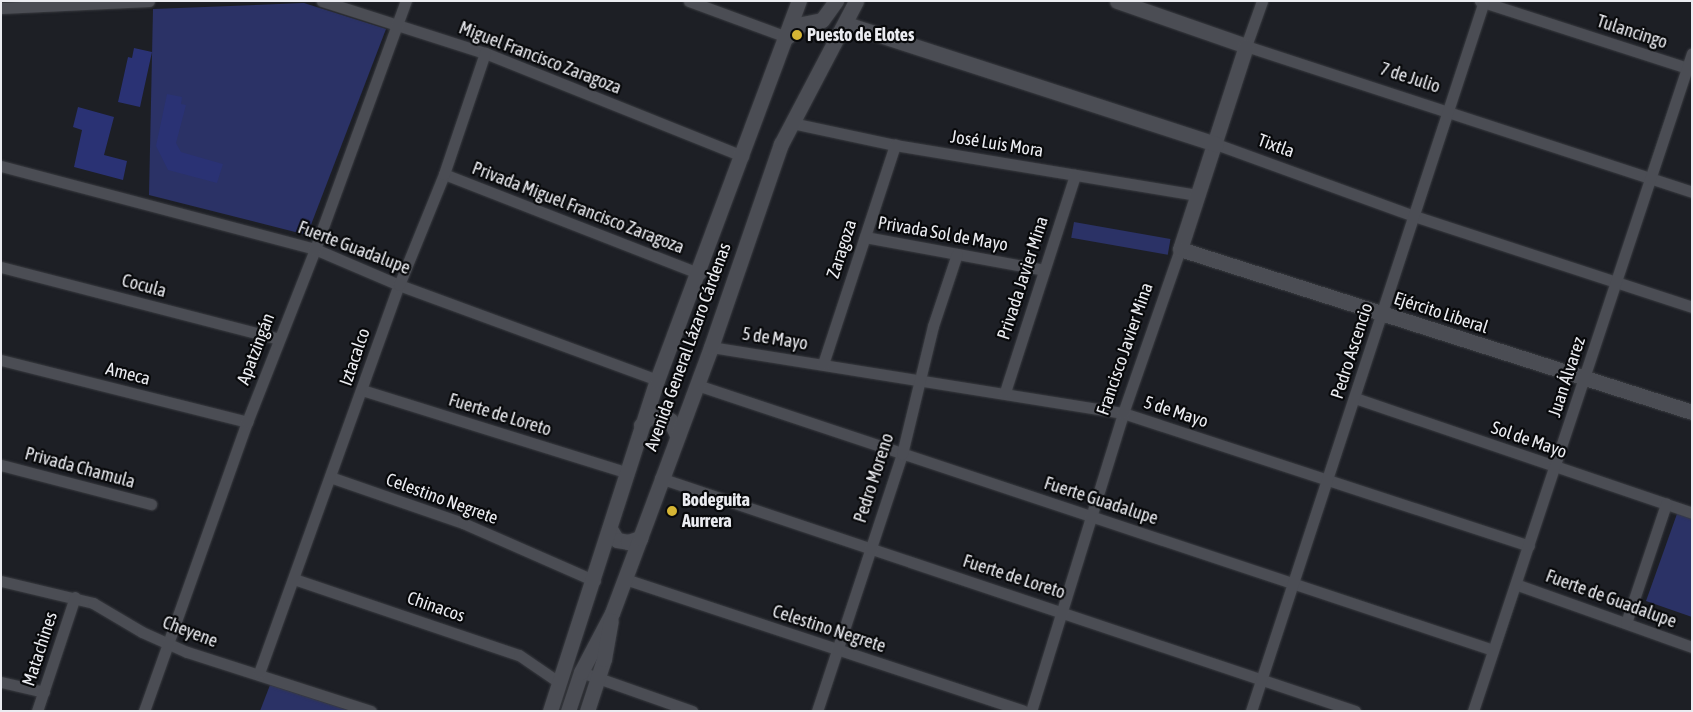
<!DOCTYPE html>
<meta charset="utf-8">
<style>
body{margin:0}
#map{position:relative;width:1693px;height:712px;overflow:hidden;background:#1d1f25;font-family:"Asap Condensed",sans-serif}
div>[style]{position:absolute}
.green>*{inset:0;background:#2b3266;transform-origin:0 0}
.building>*{inset:0;background:#2a3274}
.roads{filter:drop-shadow(0 0 1px #393b40) drop-shadow(0 0 1px #393b40)}
.minor>*{height:11px;margin:-5.5px;padding:0 5.5px;transform-origin:5.5px;border-radius:5.5px;background:#4b4d54}
.tertiary>*{height:15px;margin:-7.5px;padding:0 7.5px;transform-origin:7.5px;border-radius:7.5px;background:#4b4d54}
.dots>*{width:14px;height:14px;translate:-50% -50%;box-sizing:border-box;border:2px solid #08090b;border-radius:50%}
span{translate:-50% -50%;white-space:nowrap;text-align:center;line-height:1.15;-webkit-text-stroke:4.5px #08090b;paint-order:stroke}
.street-label{font-size:18px;color:#ebecf1}
.poi-label{font-size:18px;color:#ebecf1;font-weight:700}
.left{translate:0 -50%;text-align:left}
.frame{position:absolute;inset:0;border:2px solid #ebecf1;pointer-events:none}
</style>
<div id="map">
<div class="green">
<i style="clip-path:polygon(304px 3px,386px 29px,309px 230px,303px 234px,149px 195px,153px 9px)"></i>
<i style="left:1074px;top:222px;width:98px;height:16px;rotate:10deg"></i>
<i style="clip-path:polygon(1678px 511px,1692px 516px,1692px 617px,1646px 601px)"></i>
<i style="clip-path:polygon(270px 685px,351px 711px,260px 711px)"></i>
</div>
<div class="building">
<i style="clip-path:polygon(134px 48px,152px 52px,140px 107px,118px 102px,128px 57px,132px 58px)"></i>
<i style="clip-path:polygon(167px 94px,182px 97px,181px 104px,186px 105px,176px 143px,181px 152px,223px 164px,217px 183px,168px 170px,156px 146px)"></i>
<i style="clip-path:polygon(78px 107px,114px 117px,104px 155px,127px 161px,123px 180px,74px 167px,82px 130px,73px 127px)"></i>
</div>
<div class="roads">
<div class="minor">
<i style="left:322px;top:1px;width:171px;rotate:17.7deg"></i>
<i style="left:485px;top:53px;width:278px;rotate:21.8deg"></i>
<i style="left:689px;top:1px;width:104px;rotate:20.2deg"></i>
<i style="left:1262px;top:1px;width:48px;rotate:109.6deg"></i>
<i style="left:1246px;top:46px;width:469px;rotate:18.1deg"></i>
<i style="left:1480px;top:1px;width:218px;rotate:17.9deg"></i>
<i style="left:1px;top:8px;width:148px;rotate:-2.7deg"></i>
<i style="left:792px;top:123px;width:105px;rotate:12.1deg"></i>
<i style="left:895px;top:145px;width:306px;rotate:9.4deg"></i>
<i style="left:1216px;top:144px;width:211px;rotate:20deg"></i>
<i style="left:1414px;top:216px;width:293px;rotate:18.1deg"></i>
<i style="left:1px;top:166px;width:325px;rotate:14.8deg"></i>
<i style="left:315px;top:249px;width:91px;rotate:23.2deg"></i>
<i style="left:399px;top:285px;width:275px;rotate:20.2deg"></i>
<i style="left:444px;top:174px;width:275px;rotate:21.3deg"></i>
<i style="left:865px;top:237px;width:182px;rotate:10.4deg"></i>
<i style="left:1px;top:267px;width:287px;rotate:14.5deg"></i>
<i style="left:711px;top:347px;width:417px;rotate:9.1deg"></i>
<i style="left:1123px;top:413px;width:427px;rotate:18.1deg"></i>
<i style="left:1px;top:360px;width:254px;rotate:14.1deg"></i>
<i style="left:823px;top:364px;width:231px;rotate:-71.8deg"></i>
<i style="left:697px;top:385px;width:839px;rotate:18.41deg"></i>
<i style="left:362px;top:390px;width:279px;rotate:17.3deg"></i>
<i style="left:1005px;top:392px;width:228px;rotate:-72.1deg"></i>
<i style="left:1355px;top:398px;width:356px;rotate:18.8deg"></i>
<i style="left:1px;top:465px;width:155px;rotate:14.6deg"></i>
<i style="left:330px;top:477px;width:141px;rotate:19.1deg"></i>
<i style="left:463px;top:523px;width:144px;rotate:23.7deg"></i>
<i style="left:660px;top:478px;width:733px;rotate:18.53deg"></i>
<i style="left:294px;top:579px;width:237px;rotate:18.7deg"></i>
<i style="left:519px;top:655px;width:50px;rotate:34.3deg"></i>
<i style="left:625px;top:579px;width:419px;rotate:18.3deg"></i>
<i style="left:1px;top:581px;width:95px;rotate:13.4deg"></i>
<i style="left:93px;top:603px;width:57px;rotate:30.6deg"></i>
<i style="left:142px;top:632px;width:49px;rotate:24deg"></i>
<i style="left:187px;top:652px;width:193px;rotate:17.8deg"></i>
<i style="left:1518px;top:585px;width:185px;rotate:19.6deg"></i>
<i style="left:1626px;top:623px;width:126px;rotate:-71.4deg"></i>
<i style="left:581px;top:672px;width:118px;rotate:19.4deg"></i>
<i style="left:259px;top:673px;width:412px;rotate:-70.2deg"></i>
<i style="left:399px;top:285px;width:120px;rotate:-67.9deg"></i>
<i style="left:444px;top:174px;width:128px;rotate:-71.3deg"></i>
<i style="left:1px;top:682px;width:44px;rotate:13.1deg"></i>
<i style="left:37px;top:711px;width:120px;rotate:-71.6deg"></i>
<i style="left:144px;top:711px;width:307px;rotate:-70.4deg"></i>
<i style="left:247px;top:422px;width:186px;rotate:-68.5deg"></i>
<i style="left:315px;top:249px;width:264px;rotate:-69.9deg"></i>
<i style="left:817px;top:711px;width:271px;rotate:-71.7deg"></i>
<i style="left:902px;top:454px;width:132px;rotate:-76.4deg"></i>
<i style="left:933px;top:326px;width:76px;rotate:-71.6deg"></i>
<i style="left:1031px;top:711px;width:312px;rotate:-72.8deg"></i>
<i style="left:1123px;top:413px;width:174px;rotate:-70.8deg"></i>
<i style="left:1251px;top:711px;width:747px;rotate:-71.83deg"></i>
<i style="left:1473px;top:711px;width:693px;rotate:-71.59deg"></i>
</div>
<div class="tertiary">
<i style="left:1117px;top:1px;width:137px;rotate:19.2deg"></i>
<i style="left:1246px;top:46px;width:213px;rotate:108deg"></i>
<i style="left:1180px;top:249px;width:537px;rotate:17.66deg"></i>
<i style="left:846px;top:24px;width:389px;rotate:18deg"></i>
<i style="left:788px;top:36px;width:18px;rotate:-41deg"></i>
<i style="left:802px;top:24px;width:20px;rotate:-11deg"></i>
<i style="left:822px;top:20px;width:24px;rotate:-54deg"></i>
<i style="left:641px;top:425px;width:10px;rotate:-45deg"></i>
<i style="left:648px;top:418px;width:10px;rotate:-11deg"></i>
<i style="left:658px;top:416px;width:13px;rotate:18deg"></i>
<i style="left:670px;top:420px;width:17px;rotate:65deg"></i>
<i style="left:610px;top:529px;width:13px;rotate:58deg"></i>
<i style="left:617px;top:540px;width:11px;rotate:10deg"></i>
<i style="left:628px;top:542px;width:13px;rotate:-18deg"></i>
<i style="left:550px;top:711px;width:348px;rotate:-72.1deg"></i>
<i style="left:657px;top:380px;width:405px;rotate:-69.5deg"></i>
<i style="left:568px;top:711px;width:41px;rotate:-71.6deg"></i>
<i style="left:581px;top:672px;width:67px;rotate:-62.3deg"></i>
<i style="left:612px;top:613px;width:80px;rotate:-69.5deg"></i>
<i style="left:640px;top:538px;width:204px;rotate:-69.6deg"></i>
<i style="left:711px;top:347px;width:215px;rotate:-71deg"></i>
<i style="left:781px;top:144px;width:161px;rotate:-62.3deg"></i>
<i style="left:587px;top:711px;width:55px;rotate:-71.9deg"></i>
<i style="left:604px;top:659px;width:39px;rotate:-80deg"></i>
</div>
</div>
<div class="dots">
<i style="left:797px;top:35px;background:#d6b534"></i>
<i style="left:672px;top:511px;background:#d6b534"></i>
</div>
<div class="street-label">
<span style="left:1632px;top:32px;rotate:18deg">Tulancingo</span>
<span style="left:540px;top:58px;rotate:21deg">Miguel Francisco Zaragoza</span>
<span style="left:1410px;top:78px;rotate:18deg">7 de Julio</span>
<span style="left:997px;top:144px;rotate:9deg">José Luis Mora</span>
<span style="left:1276px;top:146px;rotate:20deg">Tixtla</span>
<span style="left:578px;top:208px;rotate:21deg">Privada Miguel Francisco Zaragoza</span>
<span style="left:943px;top:234px;rotate:10deg">Privada Sol de Mayo</span>
<span style="left:354px;top:248px;rotate:21deg">Fuerte Guadalupe</span>
<span style="left:842px;top:249px;rotate:-72deg">Zaragoza</span>
<span style="left:1023px;top:278px;rotate:-72deg">Privada Javier Mina</span>
<span style="left:144px;top:286px;rotate:15deg">Cocula</span>
<span style="left:1441px;top:313px;rotate:18deg">Ejército Liberal</span>
<span style="left:775px;top:339px;rotate:9deg">5 de Mayo</span>
<span style="left:688px;top:347px;rotate:-70deg">Avenida General Lázaro Cárdenas</span>
<span style="left:256px;top:349px;rotate:-69deg">Apatzingán</span>
<span style="left:1125px;top:349px;rotate:-71deg">Francisco Javier Mina</span>
<span style="left:1352px;top:351px;rotate:-72deg">Pedro Ascencio</span>
<span style="left:355px;top:357px;rotate:-71deg">Iztacalco</span>
<span style="left:128px;top:374px;rotate:14deg">Ameca</span>
<span style="left:1567px;top:377px;rotate:-72deg">Juan Álvarez</span>
<span style="left:1176px;top:412px;rotate:18deg">5 de Mayo</span>
<span style="left:500px;top:415px;rotate:17deg">Fuerte de Loreto</span>
<span style="left:1529px;top:440px;rotate:19deg">Sol de Mayo</span>
<span style="left:80px;top:468px;rotate:15deg">Privada Chamula</span>
<span style="left:874px;top:478px;rotate:-72deg">Pedro Moreno</span>
<span style="left:442px;top:499px;rotate:20deg">Celestino Negrete</span>
<span style="left:1101px;top:501px;rotate:18deg">Fuerte Guadalupe</span>
<span style="left:1014px;top:577px;rotate:18deg">Fuerte de Loreto</span>
<span style="left:1611px;top:599px;rotate:20deg">Fuerte de Guadalupe</span>
<span style="left:436px;top:607px;rotate:19deg">Chinacos</span>
<span style="left:829px;top:629px;rotate:18deg">Celestino Negrete</span>
<span style="left:190px;top:632px;rotate:21deg">Cheyene</span>
<span style="left:40px;top:649px;rotate:-72deg">Matachines</span>
</div>
<div class="poi-label">
<span class="left" style="left:807px;top:35px">Puesto de Elotes</span>
<span class="left" style="left:682px;top:511px">Bodeguita<br>Aurrera</span>
</div>
<div class="frame"></div>
</div>
